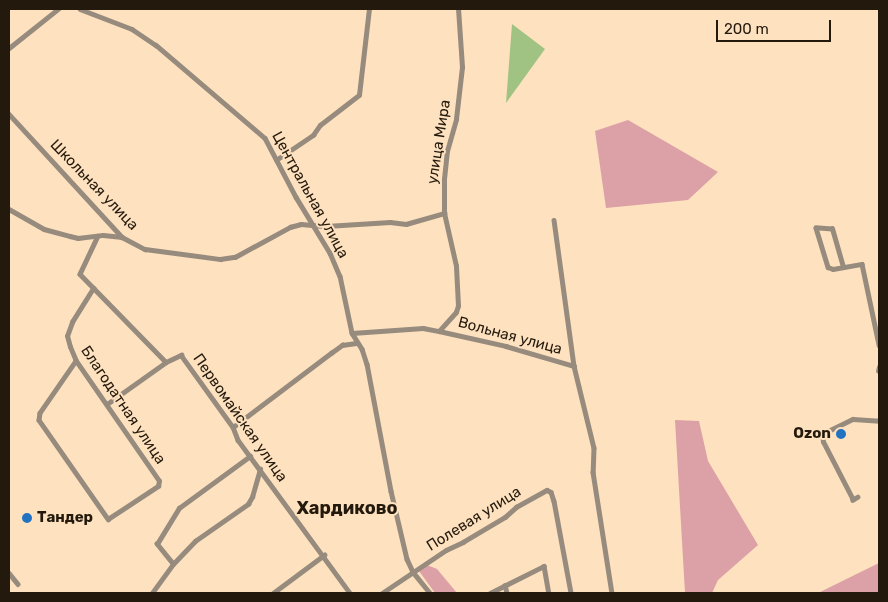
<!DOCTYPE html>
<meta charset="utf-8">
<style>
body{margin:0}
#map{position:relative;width:888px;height:602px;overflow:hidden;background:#fee1bf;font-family:Rubik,sans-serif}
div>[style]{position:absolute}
.green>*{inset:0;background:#dca0a7}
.water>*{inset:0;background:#a0c383}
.street>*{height:4.5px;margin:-2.25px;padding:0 2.25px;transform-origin:2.25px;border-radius:2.25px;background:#978b7e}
.dots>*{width:14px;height:14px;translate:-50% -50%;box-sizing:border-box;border:2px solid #fee1bf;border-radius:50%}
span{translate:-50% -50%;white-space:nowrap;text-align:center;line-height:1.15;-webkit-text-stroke:4px #fee1bf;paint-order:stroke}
.street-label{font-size:15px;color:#23190c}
.poi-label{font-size:15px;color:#23190c;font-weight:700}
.right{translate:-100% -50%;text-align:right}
.left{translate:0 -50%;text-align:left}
.quarter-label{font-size:18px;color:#23190c;font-weight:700}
.frame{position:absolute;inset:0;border:10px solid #23190c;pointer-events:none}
.scale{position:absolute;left:716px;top:20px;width:115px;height:22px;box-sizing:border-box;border:2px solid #23190c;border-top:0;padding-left:6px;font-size:15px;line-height:18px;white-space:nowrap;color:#23190c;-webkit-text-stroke:4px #fee1bf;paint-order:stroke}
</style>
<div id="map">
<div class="green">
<i style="clip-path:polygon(628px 120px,718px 172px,688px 200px,606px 208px,595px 131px)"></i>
<i style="clip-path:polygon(675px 420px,699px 421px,708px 461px,758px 545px,718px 580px,712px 593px,685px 593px)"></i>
<i style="clip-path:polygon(879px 563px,879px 593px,818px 593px)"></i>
<i style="clip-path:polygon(427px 565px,437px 569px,457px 593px,435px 593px,419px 571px)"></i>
</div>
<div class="water">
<i style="clip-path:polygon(512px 24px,545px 49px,506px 103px)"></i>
</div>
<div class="street">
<i style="left:80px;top:9px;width:56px;rotate:21deg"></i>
<i style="left:132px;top:29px;width:29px;rotate:34deg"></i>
<i style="left:156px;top:45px;width:143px;rotate:40.5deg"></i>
<i style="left:265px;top:138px;width:67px;rotate:62.3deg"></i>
<i style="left:296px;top:197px;width:66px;rotate:58.7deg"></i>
<i style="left:330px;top:253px;width:25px;rotate:67deg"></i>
<i style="left:340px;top:276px;width:58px;rotate:78.1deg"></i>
<i style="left:352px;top:333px;width:19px;rotate:58deg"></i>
<i style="left:362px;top:349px;width:16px;rotate:72deg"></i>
<i style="left:367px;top:364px;width:129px;rotate:79.3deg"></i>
<i style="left:391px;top:491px;width:70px;rotate:76.8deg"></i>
<i style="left:407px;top:559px;width:14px;rotate:65deg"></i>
<i style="left:413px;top:572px;width:27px;rotate:51deg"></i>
<i style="left:9px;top:48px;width:63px;rotate:-38.5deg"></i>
<i style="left:9px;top:114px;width:167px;rotate:47.4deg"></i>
<i style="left:122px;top:237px;width:26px;rotate:28deg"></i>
<i style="left:145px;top:249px;width:76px;rotate:7.6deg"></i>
<i style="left:220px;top:259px;width:15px;rotate:-8deg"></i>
<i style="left:235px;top:257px;width:63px;rotate:-28.6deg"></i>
<i style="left:290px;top:227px;width:11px;rotate:-15deg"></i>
<i style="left:301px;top:224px;width:25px;rotate:5deg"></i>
<i style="left:326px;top:226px;width:64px;rotate:-3.6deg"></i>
<i style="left:390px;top:222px;width:16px;rotate:7deg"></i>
<i style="left:406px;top:224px;width:40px;rotate:-16deg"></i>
<i style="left:276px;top:160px;width:45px;rotate:-34deg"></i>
<i style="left:313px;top:135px;width:12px;rotate:-55deg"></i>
<i style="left:320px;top:125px;width:49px;rotate:-37.6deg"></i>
<i style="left:359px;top:95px;width:87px;rotate:-83.4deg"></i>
<i style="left:9px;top:209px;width:40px;rotate:29.7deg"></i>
<i style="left:44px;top:229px;width:27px;rotate:15deg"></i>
<i style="left:70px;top:236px;width:8px;rotate:14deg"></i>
<i style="left:78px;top:238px;width:25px;rotate:-7deg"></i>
<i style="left:103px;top:235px;width:19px;rotate:6deg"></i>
<i style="left:554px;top:220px;width:147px;rotate:82.2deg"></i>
<i style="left:574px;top:366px;width:84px;rotate:76.3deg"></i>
<i style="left:594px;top:448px;width:24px;rotate:92deg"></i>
<i style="left:593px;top:472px;width:122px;rotate:81.1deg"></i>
<i style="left:98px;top:236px;width:42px;rotate:115.3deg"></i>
<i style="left:80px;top:274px;width:123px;rotate:45.7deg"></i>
<i style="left:843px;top:267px;width:40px;rotate:-106deg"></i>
<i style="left:832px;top:229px;width:16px;rotate:-176deg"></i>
<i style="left:816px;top:228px;width:41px;rotate:72.9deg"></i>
<i style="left:828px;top:267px;width:5px;rotate:22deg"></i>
<i style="left:833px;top:269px;width:29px;rotate:-10deg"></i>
<i style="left:862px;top:264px;width:83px;rotate:78.1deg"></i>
<i style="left:439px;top:331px;width:25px;rotate:-48deg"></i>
<i style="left:456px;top:312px;width:6px;rotate:-72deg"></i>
<i style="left:458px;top:306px;width:40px;rotate:-92.9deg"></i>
<i style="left:456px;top:266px;width:54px;rotate:-102.8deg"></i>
<i style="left:444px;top:213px;width:34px;rotate:-90deg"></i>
<i style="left:444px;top:179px;width:28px;rotate:-84deg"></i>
<i style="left:447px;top:151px;width:33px;rotate:-74deg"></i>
<i style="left:456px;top:119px;width:52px;rotate:-83.4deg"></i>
<i style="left:462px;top:67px;width:58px;rotate:-93.9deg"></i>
<i style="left:352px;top:333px;width:71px;rotate:-4deg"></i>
<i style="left:423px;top:328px;width:16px;rotate:11deg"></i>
<i style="left:439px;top:331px;width:69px;rotate:12.6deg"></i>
<i style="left:506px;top:346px;width:71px;rotate:16.4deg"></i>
<i style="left:76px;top:361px;width:63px;rotate:124.7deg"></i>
<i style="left:40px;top:413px;width:7px;rotate:98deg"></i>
<i style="left:39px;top:420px;width:121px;rotate:55.1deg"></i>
<i style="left:108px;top:519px;width:60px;rotate:-33.4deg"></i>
<i style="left:158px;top:486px;width:5px;rotate:-79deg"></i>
<i style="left:159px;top:481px;width:146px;rotate:-124.7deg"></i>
<i style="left:76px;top:361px;width:15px;rotate:-113deg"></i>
<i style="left:70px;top:347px;width:11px;rotate:-105deg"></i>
<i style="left:67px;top:336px;width:15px;rotate:-70deg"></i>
<i style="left:72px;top:322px;width:40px;rotate:-58deg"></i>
<i style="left:878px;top:371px;width:4px;rotate:-76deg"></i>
<i style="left:107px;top:404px;width:72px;rotate:-35.4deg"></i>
<i style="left:166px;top:362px;width:17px;rotate:-25deg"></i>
<i style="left:181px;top:355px;width:89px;rotate:54.2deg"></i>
<i style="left:233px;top:427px;width:14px;rotate:69deg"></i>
<i style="left:238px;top:440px;width:190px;rotate:53.8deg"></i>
<i style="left:233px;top:427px;width:123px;rotate:-37.1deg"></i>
<i style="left:331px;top:353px;width:14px;rotate:-36deg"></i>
<i style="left:342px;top:345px;width:14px;rotate:-8deg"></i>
<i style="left:858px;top:497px;width:6px;rotate:149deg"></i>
<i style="left:853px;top:500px;width:65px;rotate:-117.3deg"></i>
<i style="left:823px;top:442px;width:8px;rotate:-97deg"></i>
<i style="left:822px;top:434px;width:34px;rotate:-26deg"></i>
<i style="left:853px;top:419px;width:26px;rotate:4deg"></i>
<i style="left:173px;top:564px;width:26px;rotate:-129deg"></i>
<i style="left:157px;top:544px;width:42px;rotate:-58.6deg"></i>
<i style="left:179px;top:508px;width:88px;rotate:-36.2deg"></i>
<i style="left:9px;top:573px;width:14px;rotate:51deg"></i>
<i style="left:505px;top:585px;width:8px;rotate:76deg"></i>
<i style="left:152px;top:593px;width:36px;rotate:-54deg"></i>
<i style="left:173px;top:564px;width:32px;rotate:-46deg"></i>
<i style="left:195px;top:541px;width:65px;rotate:-34.9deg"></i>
<i style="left:248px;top:504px;width:8px;rotate:-60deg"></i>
<i style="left:252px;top:497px;width:29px;rotate:-74deg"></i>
<i style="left:273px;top:593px;width:64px;rotate:-36.7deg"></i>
<i style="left:382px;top:593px;width:77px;rotate:-33.9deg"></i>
<i style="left:446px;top:550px;width:19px;rotate:-25deg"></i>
<i style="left:463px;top:542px;width:49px;rotate:-30.8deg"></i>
<i style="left:505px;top:517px;width:15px;rotate:-42deg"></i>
<i style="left:516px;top:507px;width:35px;rotate:-29deg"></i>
<i style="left:547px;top:490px;width:4px;rotate:27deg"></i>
<i style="left:551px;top:492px;width:9px;rotate:72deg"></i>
<i style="left:554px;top:501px;width:94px;rotate:79.5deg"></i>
<i style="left:490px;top:593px;width:60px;rotate:-26.6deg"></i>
<i style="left:544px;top:566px;width:27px;rotate:80deg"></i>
</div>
<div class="dots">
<i style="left:841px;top:434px;background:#2173c2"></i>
<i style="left:27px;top:518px;background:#2173c2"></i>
</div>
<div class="street-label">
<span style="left:439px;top:142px;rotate:-81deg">улица Мира</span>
<span style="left:94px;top:185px;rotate:46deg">Школьная улица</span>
<span style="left:310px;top:195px;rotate:61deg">Центральная улица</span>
<span style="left:510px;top:336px;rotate:15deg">Вольная улица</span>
<span style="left:123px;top:405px;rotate:56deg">Благодатная улица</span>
<span style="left:240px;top:418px;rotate:55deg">Первомайская улица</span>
<span style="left:474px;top:519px;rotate:-32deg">Полевая улица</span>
</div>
<div class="poi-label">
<span class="right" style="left:831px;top:434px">Ozon</span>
<span class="left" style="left:37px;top:518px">Тандер</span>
</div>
<div class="quarter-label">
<span style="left:347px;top:508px">Хардиково</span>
</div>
<div class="frame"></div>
<div class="scale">200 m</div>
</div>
